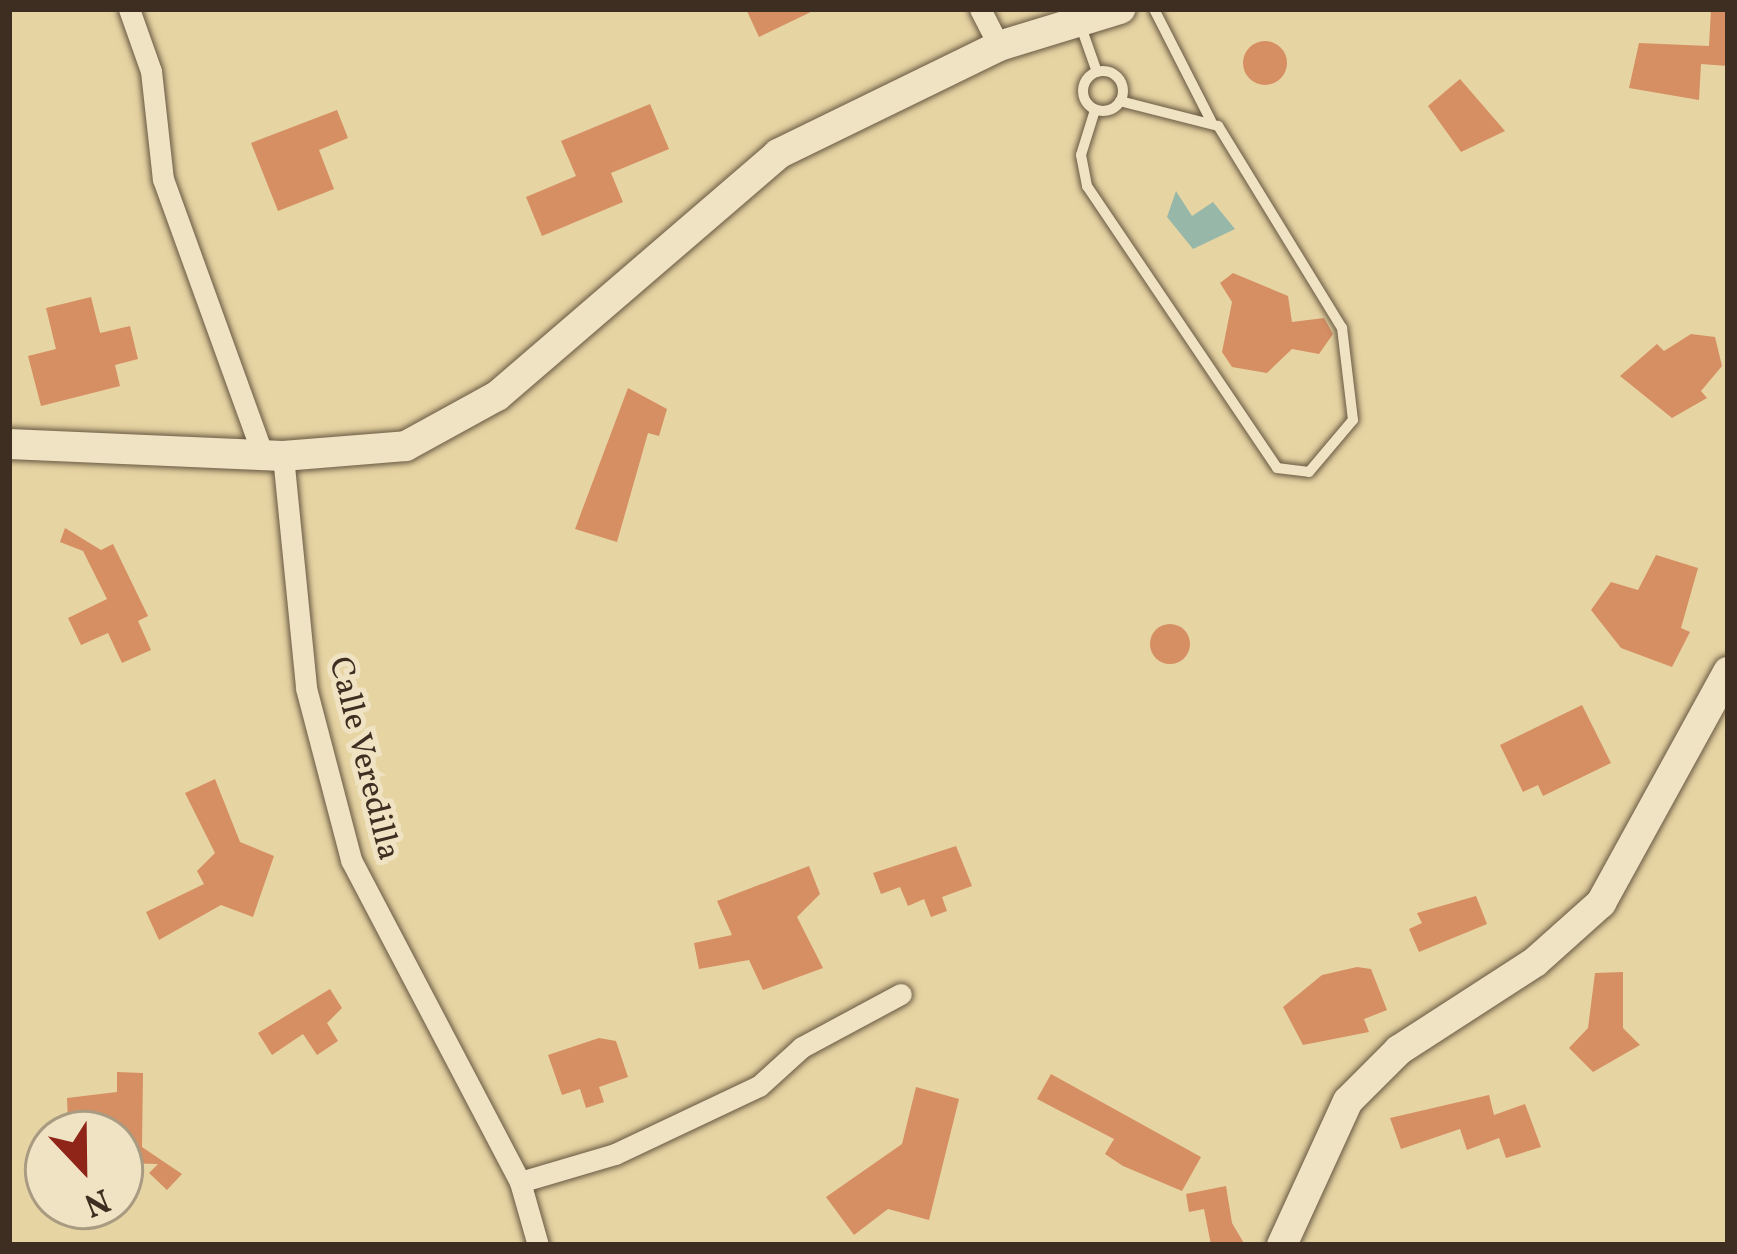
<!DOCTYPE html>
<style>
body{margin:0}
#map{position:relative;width:1737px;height:1254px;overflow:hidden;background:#e7d4a3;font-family:Vollkorn,serif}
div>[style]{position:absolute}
.water>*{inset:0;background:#97b8a9}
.building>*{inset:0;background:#d68e63}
.round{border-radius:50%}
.roads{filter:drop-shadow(0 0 3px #685842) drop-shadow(0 0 3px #685842)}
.lane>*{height:10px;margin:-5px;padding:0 5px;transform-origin:5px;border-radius:5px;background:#efe3c3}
.lane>.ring{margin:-5px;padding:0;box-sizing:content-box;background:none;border:10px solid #efe3c3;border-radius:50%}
.street>*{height:21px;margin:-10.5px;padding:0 10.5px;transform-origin:10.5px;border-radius:10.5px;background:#efe3c3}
.secondary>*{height:30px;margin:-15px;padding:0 15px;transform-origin:15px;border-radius:15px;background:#efe3c3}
span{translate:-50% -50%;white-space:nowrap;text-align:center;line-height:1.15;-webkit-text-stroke:10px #efe3c3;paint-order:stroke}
.street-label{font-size:33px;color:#3d2e21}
.frame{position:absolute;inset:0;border:12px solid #3d2e21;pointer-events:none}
.north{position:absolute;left:24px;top:1110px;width:120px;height:120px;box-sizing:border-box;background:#efe3c3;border:3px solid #a89b82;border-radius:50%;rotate:158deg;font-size:33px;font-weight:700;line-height:48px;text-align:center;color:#3d2e21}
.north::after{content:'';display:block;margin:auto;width:42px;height:54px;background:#8f2418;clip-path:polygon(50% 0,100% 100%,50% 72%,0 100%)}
</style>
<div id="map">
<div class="water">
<i style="clip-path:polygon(1176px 191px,1192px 216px,1213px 202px,1235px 229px,1193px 249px,1167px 217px)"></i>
</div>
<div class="building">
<i style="clip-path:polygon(746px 9px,817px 9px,759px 37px)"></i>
<i style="clip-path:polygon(1711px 9px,1728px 9px,1728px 66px,1701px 64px,1699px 100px,1629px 88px,1639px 43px,1709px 46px)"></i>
<i class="round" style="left:1243px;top:41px;width:44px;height:44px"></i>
<i style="clip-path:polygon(1460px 79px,1505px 131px,1461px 152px,1428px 106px)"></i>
<i style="clip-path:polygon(650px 104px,669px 149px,611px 173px,623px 202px,542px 236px,526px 197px,576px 176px,561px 141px)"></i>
<i style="clip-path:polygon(337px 110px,348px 138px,319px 150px,334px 189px,278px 211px,251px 143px)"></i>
<i style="clip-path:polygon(1233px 273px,1288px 296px,1292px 322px,1324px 318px,1333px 334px,1319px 354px,1292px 349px,1267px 373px,1232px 367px,1222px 352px,1232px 302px,1220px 283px)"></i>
<i style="clip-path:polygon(91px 297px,100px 333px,130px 326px,138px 359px,115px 365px,120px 386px,41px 406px,28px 356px,56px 349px,46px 308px)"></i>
<i style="clip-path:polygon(1691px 334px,1715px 337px,1722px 366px,1701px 391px,1707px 398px,1672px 418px,1620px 376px,1657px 344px,1664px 351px)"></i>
<i style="clip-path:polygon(628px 388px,667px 409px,659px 436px,648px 433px,617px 542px,575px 529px)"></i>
<i style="clip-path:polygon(65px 528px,101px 550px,113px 544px,148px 616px,138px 621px,151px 650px,122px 663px,108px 633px,81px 645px,68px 618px,107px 599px,83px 551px,60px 542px)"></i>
<i style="clip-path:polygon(1656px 555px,1698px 568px,1681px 628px,1690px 632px,1672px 667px,1621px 648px,1591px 610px,1611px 582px,1638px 590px)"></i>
<i class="round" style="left:1150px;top:624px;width:40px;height:40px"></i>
<i style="clip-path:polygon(1582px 705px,1611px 763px,1543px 796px,1538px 785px,1523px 792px,1500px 745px)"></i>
<i style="clip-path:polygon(215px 779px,240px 842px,274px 856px,253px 917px,221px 905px,159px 940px,146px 912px,204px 884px,197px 871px,215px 853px,185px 793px)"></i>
<i style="clip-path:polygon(956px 846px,972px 886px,942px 897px,947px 911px,931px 917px,924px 899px,908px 906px,900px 887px,881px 894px,873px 873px)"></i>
<i style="clip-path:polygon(809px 866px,820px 894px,797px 917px,823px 968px,763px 990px,749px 960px,699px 969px,694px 943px,732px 935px,717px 901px)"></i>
<i style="clip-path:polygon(1476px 896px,1487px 924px,1419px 952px,1409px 929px,1422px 923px,1417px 913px)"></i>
<i style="clip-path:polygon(1357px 967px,1371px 969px,1387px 1010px,1364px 1019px,1369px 1032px,1303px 1045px,1283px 1007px,1322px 975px)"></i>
<i style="clip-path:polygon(1623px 972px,1623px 1028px,1640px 1045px,1593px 1072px,1569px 1048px,1588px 1028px,1595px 973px)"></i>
<i style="clip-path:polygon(330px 989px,342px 1008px,327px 1023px,338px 1041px,317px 1055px,303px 1034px,272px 1055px,258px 1033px)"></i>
<i style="clip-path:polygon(599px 1038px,616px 1041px,628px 1077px,599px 1087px,604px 1102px,586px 1108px,580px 1089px,562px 1095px,548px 1055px)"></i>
<i style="clip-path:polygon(117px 1072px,143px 1073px,142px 1147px,182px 1174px,167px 1190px,149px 1173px,158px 1164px,120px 1163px,120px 1134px,68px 1123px,67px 1098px,117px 1092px)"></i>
<i style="clip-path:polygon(1051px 1074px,1201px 1157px,1182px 1191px,1123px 1166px,1105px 1154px,1114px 1139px,1037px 1099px)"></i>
<i style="clip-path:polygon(916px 1087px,959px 1099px,929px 1220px,888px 1209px,854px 1235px,826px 1197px,902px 1144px)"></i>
<i style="clip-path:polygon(1489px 1095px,1494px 1115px,1525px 1104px,1541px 1147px,1506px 1158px,1499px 1138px,1467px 1150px,1460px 1129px,1401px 1149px,1390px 1118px)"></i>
<i style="clip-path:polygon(1226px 1186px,1232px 1223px,1245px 1245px,1211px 1245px,1204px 1209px,1189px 1212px,1186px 1194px)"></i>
</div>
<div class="roads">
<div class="lane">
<i style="left:1154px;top:9px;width:126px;rotate:63deg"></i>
<i style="left:1080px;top:24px;width:51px;rotate:70.5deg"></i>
<i class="ring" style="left:1083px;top:71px;width:30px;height:30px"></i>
<i style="left:1095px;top:110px;width:47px;rotate:107.3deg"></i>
<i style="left:1081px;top:155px;width:32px;rotate:79deg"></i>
<i style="left:1087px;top:186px;width:340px;rotate:56deg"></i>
<i style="left:1277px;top:468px;width:32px;rotate:7deg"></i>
<i style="left:1309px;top:472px;width:68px;rotate:-49.8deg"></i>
<i style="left:1353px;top:420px;width:93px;rotate:-96.8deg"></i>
<i style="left:1342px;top:328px;width:237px;rotate:-121.5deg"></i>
<i style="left:1218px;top:126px;width:101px;rotate:-165.7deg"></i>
</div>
<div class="street">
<i style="left:129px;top:9px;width:66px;rotate:70.5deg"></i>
<i style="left:151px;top:71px;width:109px;rotate:83.7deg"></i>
<i style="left:163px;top:179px;width:294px;rotate:70.1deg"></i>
<i style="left:980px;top:9px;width:42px;rotate:62.8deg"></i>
<i style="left:283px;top:456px;width:233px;rotate:84.3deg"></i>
<i style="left:306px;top:688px;width:178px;rotate:75.3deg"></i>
<i style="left:351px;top:860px;width:364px;rotate:62.3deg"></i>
<i style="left:520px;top:1182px;width:66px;rotate:74.1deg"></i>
<i style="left:520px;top:1182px;width:99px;rotate:-16.4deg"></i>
<i style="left:615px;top:1154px;width:159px;rotate:-25.3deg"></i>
<i style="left:759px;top:1086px;width:58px;rotate:-42.2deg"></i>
<i style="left:802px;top:1047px;width:112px;rotate:-28.2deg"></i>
</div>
<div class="secondary">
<i style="left:9px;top:444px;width:274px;rotate:2.5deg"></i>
<i style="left:283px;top:456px;width:123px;rotate:-4.6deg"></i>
<i style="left:406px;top:446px;width:104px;rotate:-28.8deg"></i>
<i style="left:497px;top:396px;width:371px;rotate:-40.7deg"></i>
<i style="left:778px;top:154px;width:246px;rotate:-26deg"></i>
<i style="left:999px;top:46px;width:127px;rotate:-17deg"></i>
<i style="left:1282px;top:1245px;width:158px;rotate:-65.4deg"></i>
<i style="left:1348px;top:1101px;width:72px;rotate:-45deg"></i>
<i style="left:1399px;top:1050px;width:162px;rotate:-32.9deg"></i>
<i style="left:1535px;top:962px;width:89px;rotate:-41.8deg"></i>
<i style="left:1601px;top:903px;width:264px;rotate:-61.2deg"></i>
</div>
</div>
<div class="street-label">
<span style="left:362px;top:759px;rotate:76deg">Calle Veredilla</span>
</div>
<div class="frame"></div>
<div class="north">N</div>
</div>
